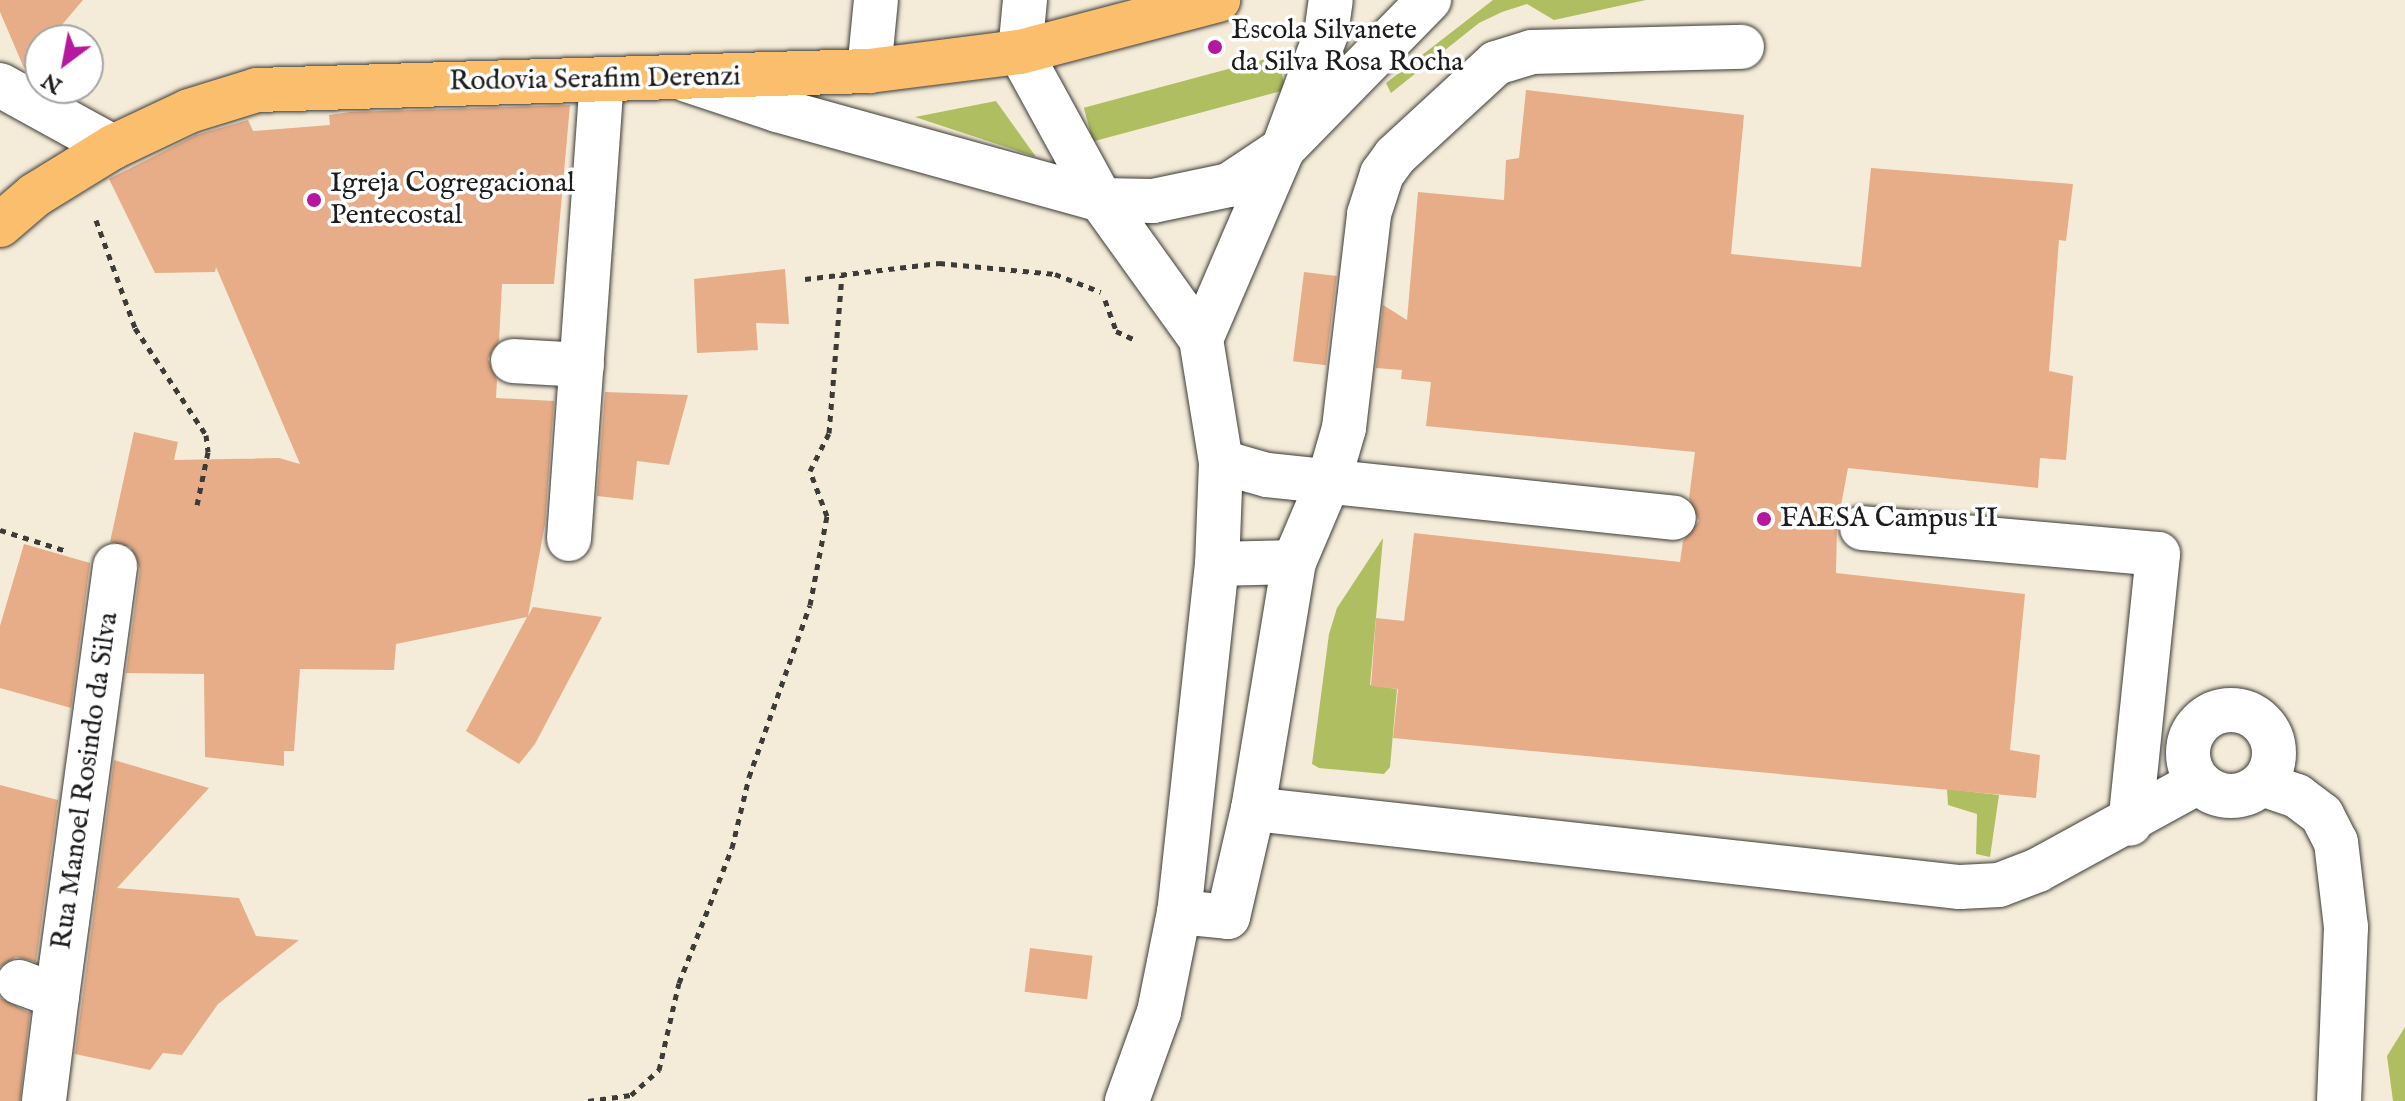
<!DOCTYPE html>
<style>
body{margin:0}
#map{position:relative;width:2405px;height:1101px;overflow:hidden;background:#f4ecd8;font-family:"IM FELL English",serif}
div>[style]{position:absolute}
.green>*{inset:0;background:#afbe61;transform-origin:0 0}
.building>*{inset:0;background:#e6ad88;transform-origin:0 0}
.path>*{height:5px;margin-top:-2.5px;transform-origin:0;background:repeating-linear-gradient(90deg,#3c3b38 0 6px,transparent 0 12px)}
.roads{filter:drop-shadow(0 0 2px #3c3b38) drop-shadow(0 0 2px #3c3b38)}
.minor>*{height:44px;margin:-22px;padding:0 22px;transform-origin:22px;border-radius:22px;background:#fff}
.minor>.ring{margin:-22px;padding:0;box-sizing:content-box;background:none;border:44px solid #fff;border-radius:50%}
.major>*{height:44px;margin:-22px;padding:0 22px;transform-origin:22px;border-radius:22px;background:#fabe6d}
.dots>*{width:22px;height:22px;translate:-50% -50%;box-sizing:border-box;border:4px solid #fff;border-radius:50%}
span{translate:-50% -50%;white-space:nowrap;text-align:center;line-height:1.15;-webkit-text-stroke:7px #fff;paint-order:stroke}
.poi-label{font-size:28px;color:#1c1c1c}
.left{translate:0 -50%;text-align:left}
.street-label{font-size:28px;color:#1c1c1c}
.north{position:absolute;left:24px;top:24px;width:80px;height:80px;box-sizing:border-box;background:#fff;border:2px solid #a4a4a4;border-radius:50%;rotate:212deg;font-size:22px;font-weight:700;line-height:32px;text-align:center;color:#1c1c1c}
.north::after{content:'';display:block;margin:auto;width:28px;height:36px;background:#b5179e;clip-path:polygon(50% 0,100% 100%,50% 72%,0 100%)}
</style>
<div id="map">
<div class="green">
<i style="clip-path:polygon(1493px 0,1646px 0,1554px 20px,1527px 4px,1502px 12px,1479px 23px,1391px 93px,1386px 83px)"></i>
<i style="left:1277px;top:56px;width:35px;height:200px;rotate:75deg"></i>
<i style="clip-path:polygon(996px 101px,1036px 157px,915px 117px)"></i>
<i style="clip-path:polygon(1383px 538px,1370px 685px,1397px 689px,1390px 767px,1384px 774px,1319px 768px,1312px 764px,1329px 634px,1337px 608px)"></i>
<i style="clip-path:polygon(1947px 789px,1999px 795px,1990px 857px,1976px 854px,1977px 814px,1948px 805px)"></i>
<i style="clip-path:polygon(2405px 1027px,2405px 1101px,2393px 1101px,2387px 1056px)"></i>
</div>
<div class="building">
<i style="clip-path:polygon(0 0,83px 0,49px 40px,40px 40px,40px 50px,24px 68px,0 12px)"></i>
<i style="clip-path:polygon(1526px 90px,1744px 115px,1731px 254px,1861px 267px,1871px 168px,2073px 184px,2066px 241px,2059px 240px,2049px 371px,2073px 376px,2066px 460px,2040px 458px,2038px 488px,1848px 468px,1837px 527px,1836px 573px,2025px 594px,2010px 750px,2040px 755px,2036px 798px,1393px 738px,1398px 689px,1371px 686px,1376px 618px,1404px 621px,1414px 533px,1680px 562px,1683px 541px,1699px 521px,1689px 498px,1695px 452px,1426px 426px,1431px 382px,1401px 379px,1402px 370px,1376px 368px,1383px 305px,1407px 320px,1418px 192px,1504px 200px,1506px 160px,1519px 158px)"></i>
<i style="clip-path:polygon(570px 105px,554px 284px,502px 284px,499px 341px,488px 359px,497px 380px,496px 398px,554px 401px,545px 524px,528px 616px,533px 607px,602px 617px,535px 744px,519px 764px,466px 731px,527px 617px,396px 644px,394px 670px,300px 669px,294px 751px,284px 751px,284px 766px,205px 757px,204px 674px,126px 673px,140px 569px,131px 547px,110px 542px,134px 432px,178px 442px,174px 460px,279px 458px,300px 464px,216px 267px,215px 272px,155px 273px,109px 179px,196px 135px,248px 120px,253px 131px,330px 125px,329px 115px,350px 112px)"></i>
<i style="clip-path:polygon(785px 269px,789px 324px,756px 323px,758px 350px,697px 353px,694px 279px)"></i>
<i style="left:1304px;top:272px;width:33px;height:90px;rotate:7deg"></i>
<i style="clip-path:polygon(605px 392px,688px 395px,669px 465px,637px 461px,633px 500px,597px 496px)"></i>
<i style="clip-path:polygon(24px 544px,90px 563px,71px 708px,0 688px,0 626px)"></i>
<i style="clip-path:polygon(114px 760px,209px 788px,117px 888px,239px 898px,256px 936px,299px 940px,218px 1004px,182px 1055px,163px 1053px,150px 1070px,75px 1054px)"></i>
<i style="clip-path:polygon(0 785px,58px 800px,36px 962px,16px 957px,0 967px)"></i>
<i style="left:1030px;top:948px;width:63px;height:44px;rotate:7deg"></i>
<i style="clip-path:polygon(0 998px,30px 1013px,20px 1101px,0 1101px)"></i>
</div>
<div class="path">
<i style="left:96px;top:220px;width:115px;rotate:70.1deg"></i>
<i style="left:135px;top:328px;width:128px;rotate:56.4deg"></i>
<i style="left:206px;top:435px;width:17px;rotate:83deg"></i>
<i style="left:208px;top:452px;width:54px;rotate:101.7deg"></i>
<i style="left:805px;top:279px;width:135px;rotate:-6.8deg"></i>
<i style="left:939px;top:263px;width:117px;rotate:5.4deg"></i>
<i style="left:1055px;top:274px;width:49px;rotate:21.4deg"></i>
<i style="left:1105px;top:300px;width:33px;rotate:70deg"></i>
<i style="left:1116px;top:331px;width:21px;rotate:25deg"></i>
<i style="left:0;top:530px;width:67px;rotate:17.4deg"></i>
<i style="left:588px;top:1101px;width:43px;rotate:-7.9deg"></i>
<i style="left:631px;top:1095px;width:38px;rotate:-42deg"></i>
<i style="left:659px;top:1070px;width:89px;rotate:-77.1deg"></i>
<i style="left:679px;top:983px;width:145px;rotate:-68.6deg"></i>
<i style="left:732px;top:848px;width:73px;rotate:-76.5deg"></i>
<i style="left:749px;top:777px;width:182px;rotate:-70.5deg"></i>
<i style="left:810px;top:605px;width:91px;rotate:-79.2deg"></i>
<i style="left:827px;top:516px;width:48px;rotate:-110.7deg"></i>
<i style="left:810px;top:471px;width:42px;rotate:-63.4deg"></i>
<i style="left:829px;top:433px;width:158px;rotate:-85.3deg"></i>
</div>
<div class="roads">
<div class="minor">
<i style="left:1025px;top:0;width:52px;rotate:95.5deg"></i>
<i style="left:1020px;top:52px;width:169px;rotate:61.3deg"></i>
<i style="left:1101px;top:200px;width:171px;rotate:54.3deg"></i>
<i style="left:1201px;top:339px;width:125px;rotate:80.8deg"></i>
<i style="left:1221px;top:462px;width:102px;rotate:92.2deg"></i>
<i style="left:1217px;top:564px;width:350px;rotate:96.2deg"></i>
<i style="left:1179px;top:912px;width:102px;rotate:101.3deg"></i>
<i style="left:1159px;top:1012px;width:95px;rotate:109.8deg"></i>
<i style="left:869px;top:71px;width:71px;rotate:-84.4deg"></i>
<i style="left:687px;top:80px;width:95px;rotate:18.4deg"></i>
<i style="left:777px;top:110px;width:336px;rotate:15.5deg"></i>
<i style="left:1101px;top:200px;width:52px;rotate:1.1deg"></i>
<i style="left:1153px;top:201px;width:78px;rotate:-11.9deg"></i>
<i style="left:1229px;top:185px;width:65px;rotate:-33.7deg"></i>
<i style="left:1283px;top:149px;width:209px;rotate:-45.6deg"></i>
<i style="left:0;top:85px;width:129px;rotate:28.8deg"></i>
<i style="left:1201px;top:339px;width:207px;rotate:-66.7deg"></i>
<i style="left:1283px;top:149px;width:123px;rotate:-69.5deg"></i>
<i style="left:1326px;top:34px;width:34px;rotate:-82deg"></i>
<i style="left:513px;top:361px;width:69px;rotate:3.3deg"></i>
<i style="left:1221px;top:462px;width:48px;rotate:15.8deg"></i>
<i style="left:1267px;top:475px;width:409px;rotate:6deg"></i>
<i style="left:1862px;top:528px;width:297px;rotate:5deg"></i>
<i style="left:2158px;top:554px;width:271px;rotate:95.9deg"></i>
<i style="left:569px;top:539px;width:460px;rotate:-85.9deg"></i>
<i style="left:1217px;top:564px;width:77px;rotate:-1.5deg"></i>
<i class="ring" style="left:2188px;top:710px;width:42px;height:42px"></i>
<i style="left:2262px;top:784px;width:37px;rotate:19deg"></i>
<i style="left:2297px;top:796px;width:31px;rotate:37deg"></i>
<i style="left:2322px;top:815px;width:30px;rotate:63deg"></i>
<i style="left:2336px;top:842px;width:86px;rotate:83.3deg"></i>
<i style="left:2346px;top:927px;width:174px;rotate:92.3deg"></i>
<i style="left:1253px;top:809px;width:711px;rotate:6.3deg"></i>
<i style="left:1960px;top:887px;width:39px;rotate:-3deg"></i>
<i style="left:1999px;top:885px;width:42px;rotate:-21deg"></i>
<i style="left:2038px;top:870px;width:183px;rotate:-28.7deg"></i>
<i style="left:1179px;top:912px;width:49px;rotate:5.8deg"></i>
<i style="left:1228px;top:917px;width:111px;rotate:-77deg"></i>
<i style="left:1253px;top:809px;width:250px;rotate:-80.6deg"></i>
<i style="left:1294px;top:562px;width:89px;rotate:-66.9deg"></i>
<i style="left:1329px;top:480px;width:54px;rotate:-73.9deg"></i>
<i style="left:1344px;top:428px;width:215px;rotate:-83.3deg"></i>
<i style="left:1369px;top:214px;width:42px;rotate:-72deg"></i>
<i style="left:1382px;top:174px;width:22px;rotate:-54deg"></i>
<i style="left:1395px;top:156px;width:137px;rotate:-42.6deg"></i>
<i style="left:1496px;top:63px;width:38px;rotate:-17deg"></i>
<i style="left:1532px;top:52px;width:210px;rotate:-1.4deg"></i>
<i style="left:19px;top:982px;width:40px;rotate:20.2deg"></i>
<i style="left:57px;top:996px;width:106px;rotate:97.1deg"></i>
<i style="left:57px;top:996px;width:434px;rotate:-82.3deg"></i>
</div>
<div class="major">
<i style="left:0;top:225px;width:46px;rotate:-40.6deg"></i>
<i style="left:35px;top:195px;width:92px;rotate:-31.6deg"></i>
<i style="left:113px;top:147px;width:84px;rotate:-25.3deg"></i>
<i style="left:189px;top:111px;width:71px;rotate:-17.2deg"></i>
<i style="left:257px;top:90px;width:612px;rotate:-1.78deg"></i>
<i style="left:869px;top:71px;width:152px;rotate:-7.2deg"></i>
<i style="left:1020px;top:52px;width:205px;rotate:-14.7deg"></i>
</div>
</div>
<div class="dots">
<i style="left:1215px;top:47px;background:#b5179e"></i>
<i style="left:314px;top:200px;background:#b5179e"></i>
<i style="left:1764px;top:519px;background:#b5179e"></i>
</div>
<div class="poi-label">
<span class="left" style="left:1231px;top:47px">Escola Silvanete<br>da Silva Rosa Rocha</span>
<span class="left" style="left:330px;top:200px">Igreja Cogregacional<br>Pentecostal</span>
<span class="left" style="left:1780px;top:519px">FAESA Campus II</span>
</div>
<div class="street-label">
<span style="left:595px;top:80px;rotate:-1deg">Rodovia Serafim Derenzi</span>
<span style="left:86px;top:781px;rotate:-82deg">Rua Manoel Rosindo da Silva</span>
</div>
<div class="north">N</div>
</div>
